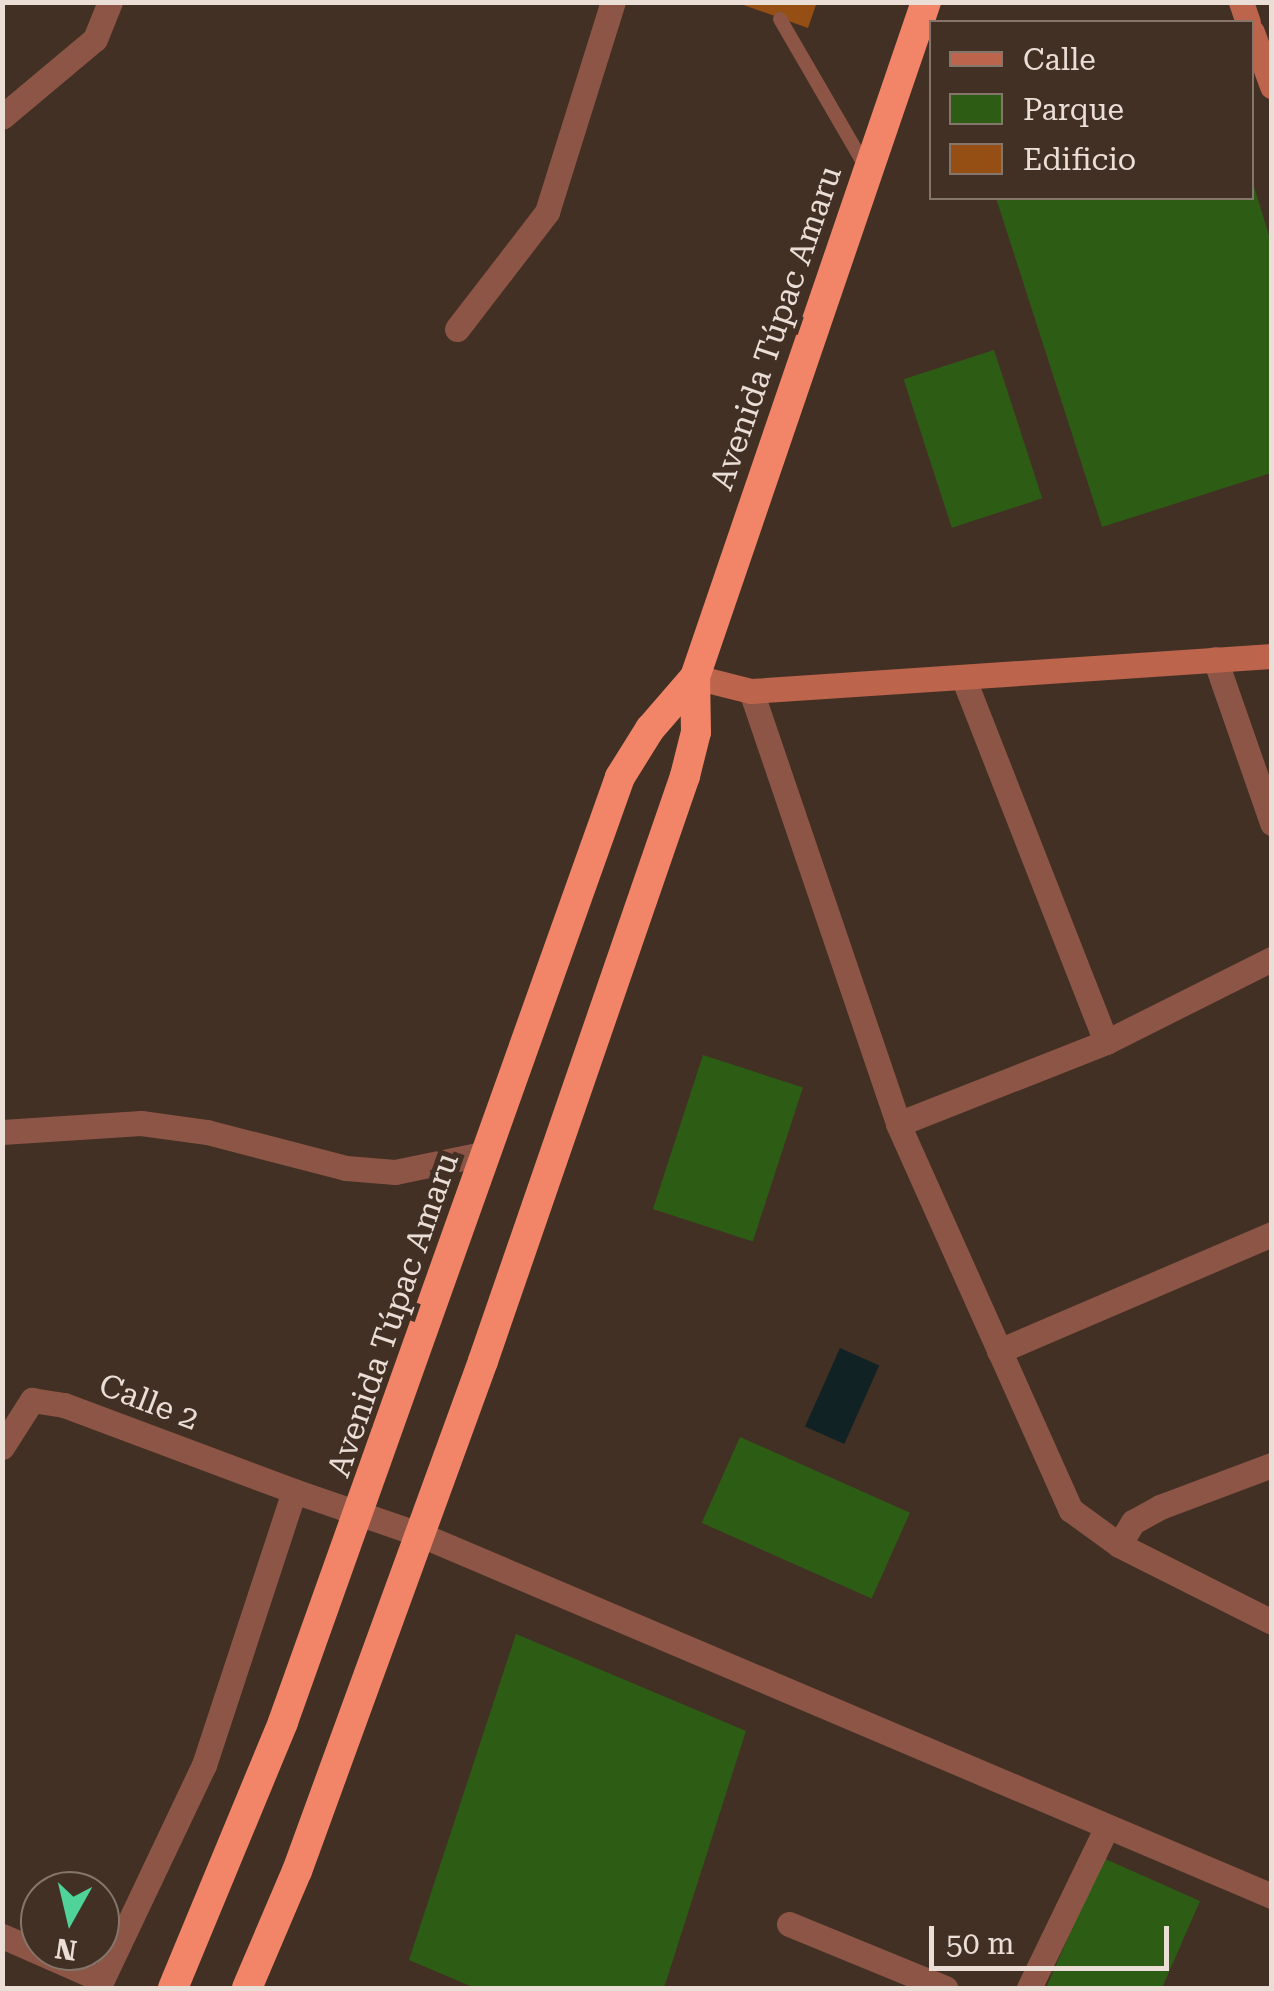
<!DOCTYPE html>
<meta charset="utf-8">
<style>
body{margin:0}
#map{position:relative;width:1274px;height:1991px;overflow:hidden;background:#423025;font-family:"Roboto Serif",serif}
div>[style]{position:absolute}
.green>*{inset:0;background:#2d5d15;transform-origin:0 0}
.water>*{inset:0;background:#112225;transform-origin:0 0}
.building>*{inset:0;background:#954e14}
.lane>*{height:14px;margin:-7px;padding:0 7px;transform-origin:7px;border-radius:7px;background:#8d5545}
.street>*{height:25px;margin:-12.5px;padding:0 12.5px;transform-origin:12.5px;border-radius:12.5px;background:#8d5545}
.secondary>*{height:25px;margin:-12.5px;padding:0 12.5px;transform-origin:12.5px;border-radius:12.5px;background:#bd644c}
.highway>*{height:30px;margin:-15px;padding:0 15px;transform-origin:15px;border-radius:15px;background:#f28567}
span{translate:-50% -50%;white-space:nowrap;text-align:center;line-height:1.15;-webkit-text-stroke:10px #423025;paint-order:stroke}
.street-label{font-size:32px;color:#eaded7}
.frame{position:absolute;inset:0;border:5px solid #eaded7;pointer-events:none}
.legend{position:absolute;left:929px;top:20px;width:325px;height:180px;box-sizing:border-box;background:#423025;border:2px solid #85766c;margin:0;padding:12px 18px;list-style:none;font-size:30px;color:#eaded7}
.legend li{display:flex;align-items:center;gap:20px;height:50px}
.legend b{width:50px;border:2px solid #85766c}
.north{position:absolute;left:20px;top:1871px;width:100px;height:100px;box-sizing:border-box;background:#423025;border:2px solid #85766c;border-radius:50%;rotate:188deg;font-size:28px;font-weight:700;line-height:40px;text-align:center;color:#eaded7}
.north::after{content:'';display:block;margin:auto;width:35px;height:45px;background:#4fd399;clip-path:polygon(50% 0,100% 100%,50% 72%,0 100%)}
.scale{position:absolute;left:929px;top:1926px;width:240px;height:45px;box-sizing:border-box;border:5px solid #eaded7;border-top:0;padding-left:12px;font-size:30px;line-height:35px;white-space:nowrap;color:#eaded7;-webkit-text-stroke:8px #423025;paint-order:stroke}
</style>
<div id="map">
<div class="green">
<i style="clip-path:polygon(1252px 180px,1271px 242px,1271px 473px,1102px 527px,996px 198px,1252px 198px)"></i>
<i style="left:994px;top:350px;width:156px;height:95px;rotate:72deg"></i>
<i style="left:703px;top:1055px;width:105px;height:162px;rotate:18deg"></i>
<i style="left:740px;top:1437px;width:186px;height:94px;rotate:24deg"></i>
<i style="clip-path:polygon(516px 1634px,746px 1731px,664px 1988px,475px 1988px,409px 1960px)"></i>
<i style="clip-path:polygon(1103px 1858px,1200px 1901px,1162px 1988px,1046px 1988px)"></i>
</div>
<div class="water">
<i style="left:840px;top:1348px;width:43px;height:86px;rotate:24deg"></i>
</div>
<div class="building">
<i style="clip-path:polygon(735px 2px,817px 2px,808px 28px)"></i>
</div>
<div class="lane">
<i style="left:780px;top:19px;width:173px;rotate:59.9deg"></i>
</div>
<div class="street">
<i style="left:2px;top:117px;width:121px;rotate:-40deg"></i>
<i style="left:95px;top:39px;width:40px;rotate:-68deg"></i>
<i style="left:457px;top:329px;width:148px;rotate:-52.4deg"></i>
<i style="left:547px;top:212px;width:220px;rotate:-72.6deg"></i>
<i style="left:1215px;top:659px;width:174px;rotate:70.8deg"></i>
<i style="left:963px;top:677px;width:392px;rotate:68.6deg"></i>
<i style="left:751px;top:691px;width:457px;rotate:71.2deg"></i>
<i style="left:898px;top:1124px;width:423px;rotate:65.9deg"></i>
<i style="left:1071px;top:1510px;width:59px;rotate:36.1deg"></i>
<i style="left:1119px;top:1545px;width:171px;rotate:26.7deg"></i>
<i style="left:898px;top:1124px;width:224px;rotate:-21.5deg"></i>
<i style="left:1106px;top:1042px;width:186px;rotate:-26.6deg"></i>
<i style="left:2px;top:1132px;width:139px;rotate:-3.7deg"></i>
<i style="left:141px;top:1123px;width:67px;rotate:7.8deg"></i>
<i style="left:207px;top:1132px;width:144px;rotate:14.5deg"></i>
<i style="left:346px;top:1168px;width:49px;rotate:4.7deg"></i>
<i style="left:395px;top:1172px;width:94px;rotate:-11.7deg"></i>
<i style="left:999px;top:1351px;width:297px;rotate:-23.2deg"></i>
<i style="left:2px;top:1447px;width:56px;rotate:-57.4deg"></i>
<i style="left:32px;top:1400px;width:32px;rotate:9deg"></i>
<i style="left:64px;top:1405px;width:246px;rotate:20.5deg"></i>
<i style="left:1119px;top:1545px;width:27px;rotate:-59deg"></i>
<i style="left:1133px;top:1522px;width:31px;rotate:-29deg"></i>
<i style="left:1160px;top:1507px;width:120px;rotate:-20.6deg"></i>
<i style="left:789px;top:1924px;width:169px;rotate:22.3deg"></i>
<i style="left:2px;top:1936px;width:109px;rotate:23.7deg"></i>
<i style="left:98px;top:1988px;width:247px;rotate:-64.6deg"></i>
<i style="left:204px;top:1765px;width:288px;rotate:-71.8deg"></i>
<i style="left:294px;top:1491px;width:132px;rotate:19deg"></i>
<i style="left:419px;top:1534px;width:927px;rotate:23deg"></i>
<i style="left:1029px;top:1988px;width:179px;rotate:-64.2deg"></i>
</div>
<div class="secondary">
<i style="left:1241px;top:2px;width:21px;rotate:71deg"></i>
<i style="left:1252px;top:32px;width:58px;rotate:69.7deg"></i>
<i style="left:695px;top:677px;width:58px;rotate:14deg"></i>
<i style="left:751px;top:691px;width:522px;rotate:-3.84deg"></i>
</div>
<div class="highway">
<i style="left:173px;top:1988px;width:288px;rotate:-67.5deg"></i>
<i style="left:283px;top:1722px;width:1003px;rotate:-70.37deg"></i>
<i style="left:620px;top:777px;width:57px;rotate:-58deg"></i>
<i style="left:650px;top:729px;width:69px;rotate:-49.1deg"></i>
<i style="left:247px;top:1988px;width:127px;rotate:-66.9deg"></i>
<i style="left:297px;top:1871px;width:543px;rotate:-69.96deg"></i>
<i style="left:483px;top:1361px;width:619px;rotate:-70.95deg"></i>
<i style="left:685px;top:776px;width:45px;rotate:-76deg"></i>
<i style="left:696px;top:732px;width:55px;rotate:-91deg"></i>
<i style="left:695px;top:677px;width:713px;rotate:-71.11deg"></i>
</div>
<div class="street-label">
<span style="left:776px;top:328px;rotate:-71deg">Avenida Túpac Amaru</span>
<span style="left:393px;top:1315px;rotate:-71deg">Avenida Túpac Amaru</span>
<span style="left:149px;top:1402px;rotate:21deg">Calle 2</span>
</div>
<div class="frame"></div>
<ul class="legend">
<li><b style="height:12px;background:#bd644c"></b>Calle</li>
<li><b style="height:28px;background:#2d5d15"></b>Parque</li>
<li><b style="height:28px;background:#954e14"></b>Edificio</li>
</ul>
<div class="north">N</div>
<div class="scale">50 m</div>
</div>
